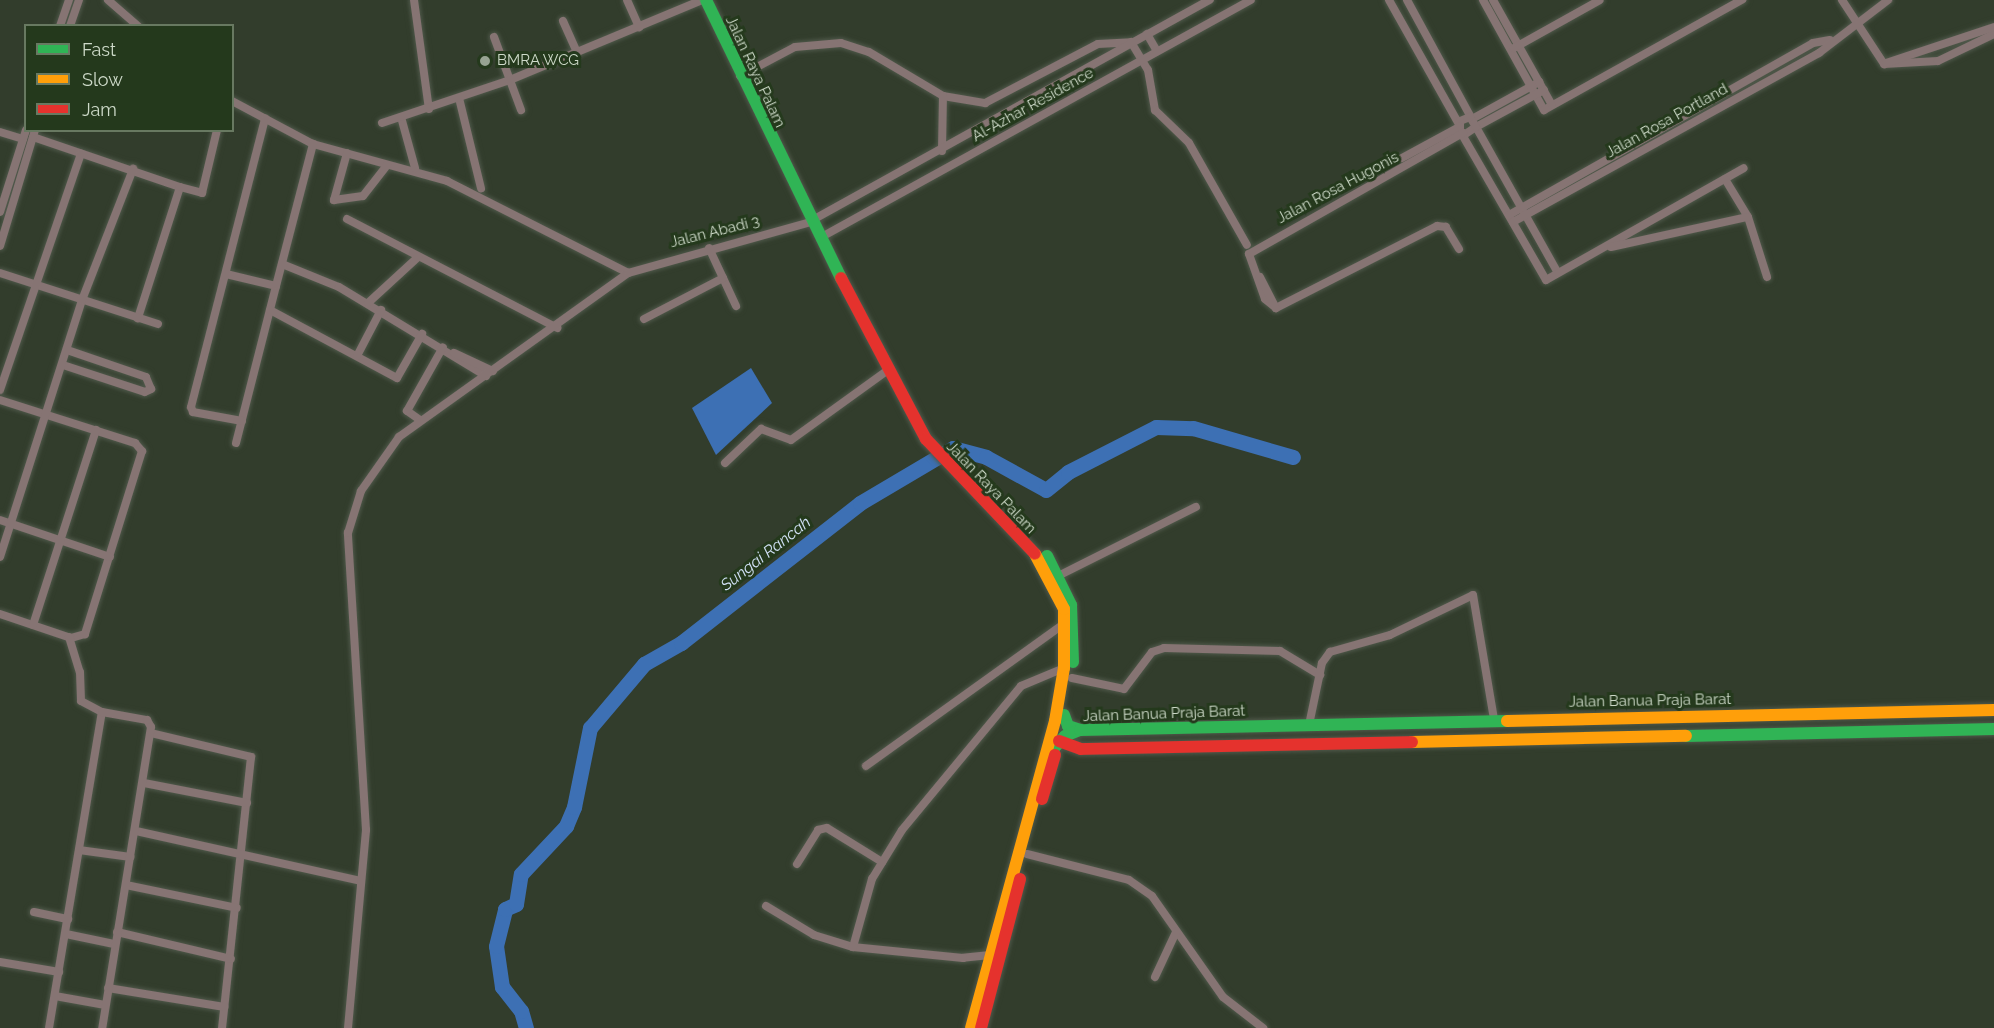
<!DOCTYPE html>
<style>
body{margin:0}
#map{position:relative;width:1994px;height:1028px;overflow:hidden;background:#323d2c;font-family:Raleway,sans-serif}
div>[style]{position:absolute}
.water>*{inset:0;background:#3d70b4}
.river>*{height:15px;margin:-7.5px;padding:0 7.5px;transform-origin:7.5px;border-radius:7.5px;background:#3d70b4}
.roads{filter:drop-shadow(0 0 2px #4f584a) drop-shadow(0 0 2px #4f584a)}
.street>*{height:8px;margin:-4px;padding:0 4px;transform-origin:4px;border-radius:4px;background:#867473}
.fast>*{height:12px;margin:-6px;padding:0 6px;transform-origin:6px;border-radius:6px;background:#30b455}
.slow>*{height:12px;margin:-6px;padding:0 6px;transform-origin:6px;border-radius:6px;background:#ff9f0a}
.jam>*{height:12px;margin:-6px;padding:0 6px;transform-origin:6px;border-radius:6px;background:#e5322d}
.dots>*{width:16px;height:16px;translate:-50% -50%;box-sizing:border-box;border:3px solid #24391c;border-radius:50%}
span{translate:-50% -50%;white-space:nowrap;text-align:center;line-height:1.15;-webkit-text-stroke:6px #24391c;paint-order:stroke}
.poi-label{font-size:15px;color:#cedac9}
.left{translate:0 -50%;text-align:left}
.street-label{font-size:15px;color:#cedac9}
.water-label{font-size:16px;color:#d1e0f5;font-style:italic}
.legend{position:absolute;left:24px;top:24px;width:210px;height:108px;box-sizing:border-box;background:#24391c;border:2px solid #687961;margin:0;padding:8px 10px;list-style:none;font-size:18px;color:#cedac9}
.legend li{display:flex;align-items:center;gap:12px;height:30px}
.legend b{width:30px;border:2px solid #687961}
</style>
<div id="map">
<div class="water">
<i style="clip-path:polygon(751px 368px,772px 403px,716px 455px,692px 408px)"></i>
</div>
<div class="river">
<i style="left:526px;top:1028px;width:18px;rotate:-106deg"></i>
<i style="left:521px;top:1011px;width:31px;rotate:-128deg"></i>
<i style="left:502px;top:987px;width:41px;rotate:-98.3deg"></i>
<i style="left:496px;top:946px;width:38px;rotate:-76deg"></i>
<i style="left:505px;top:909px;width:12px;rotate:-24deg"></i>
<i style="left:516px;top:904px;width:30px;rotate:-81deg"></i>
<i style="left:521px;top:874px;width:66px;rotate:-46.8deg"></i>
<i style="left:566px;top:826px;width:21px;rotate:-67deg"></i>
<i style="left:574px;top:807px;width:81px;rotate:-78.6deg"></i>
<i style="left:590px;top:728px;width:84px;rotate:-49.8deg"></i>
<i style="left:644px;top:664px;width:43px;rotate:-29.6deg"></i>
<i style="left:681px;top:643px;width:227px;rotate:-38deg"></i>
<i style="left:860px;top:503px;width:108px;rotate:-30.6deg"></i>
<i style="left:953px;top:448px;width:34px;rotate:15deg"></i>
<i style="left:986px;top:457px;width:68px;rotate:28.8deg"></i>
<i style="left:1046px;top:490px;width:28px;rotate:-39deg"></i>
<i style="left:1068px;top:472px;width:99px;rotate:-27.1deg"></i>
<i style="left:1156px;top:427px;width:37px;rotate:2deg"></i>
<i style="left:1193px;top:428px;width:104px;rotate:16.2deg"></i>
</div>
<div class="roads">
<div class="street">
<i style="left:108px;top:0;width:40px;rotate:41deg"></i>
<i style="left:414px;top:0;width:110px;rotate:82.2deg"></i>
<i style="left:627px;top:0;width:30px;rotate:66deg"></i>
<i style="left:1389px;top:0;width:142px;rotate:60.6deg"></i>
<i style="left:1407px;top:0;width:136px;rotate:61.4deg"></i>
<i style="left:1472px;top:119px;width:77px;rotate:-28.9deg"></i>
<i style="left:1483px;top:0;width:126px;rotate:61deg"></i>
<i style="left:1544px;top:110px;width:227px;rotate:-29.1deg"></i>
<i style="left:1493px;top:0;width:120px;rotate:60.7deg"></i>
<i style="left:1842px;top:0;width:77px;rotate:56.7deg"></i>
<i style="left:1884px;top:64px;width:54px;rotate:-3.2deg"></i>
<i style="left:1938px;top:61px;width:62px;rotate:-25.7deg"></i>
<i style="left:563px;top:21px;width:35px;rotate:66deg"></i>
<i style="left:60px;top:26px;width:28px;rotate:-71deg"></i>
<i style="left:70px;top:26px;width:28px;rotate:-71deg"></i>
<i style="left:1147px;top:34px;width:20px;rotate:60deg"></i>
<i style="left:494px;top:37px;width:78px;rotate:69.7deg"></i>
<i style="left:1514px;top:48px;width:98px;rotate:-29.2deg"></i>
<i style="left:1886px;top:63px;width:114px;rotate:-18.4deg"></i>
<i style="left:740px;top:76px;width:62px;rotate:-27.8deg"></i>
<i style="left:795px;top:47px;width:46px;rotate:-5deg"></i>
<i style="left:841px;top:43px;width:29px;rotate:18deg"></i>
<i style="left:869px;top:52px;width:86px;rotate:30.7deg"></i>
<i style="left:943px;top:96px;width:43px;rotate:9.5deg"></i>
<i style="left:985px;top:103px;width:127px;rotate:-27.6deg"></i>
<i style="left:1098px;top:44px;width:33px;rotate:-3deg"></i>
<i style="left:1131px;top:42px;width:33px;rotate:59deg"></i>
<i style="left:1148px;top:70px;width:41px;rotate:80.1deg"></i>
<i style="left:1155px;top:110px;width:47px;rotate:44.1deg"></i>
<i style="left:1189px;top:143px;width:117px;rotate:60.4deg"></i>
<i style="left:1544px;top:90px;width:77px;rotate:151.4deg"></i>
<i style="left:1476px;top:127px;width:167px;rotate:60.7deg"></i>
<i style="left:459px;top:98px;width:93px;rotate:76.3deg"></i>
<i style="left:232px;top:101px;width:92px;rotate:28deg"></i>
<i style="left:313px;top:144px;width:139px;rotate:15.4deg"></i>
<i style="left:447px;top:181px;width:203px;rotate:26.9deg"></i>
<i style="left:401px;top:117px;width:53px;rotate:74.6deg"></i>
<i style="left:382px;top:123px;width:135px;rotate:-18.6deg"></i>
<i style="left:510px;top:80px;width:208px;rotate:-22.6deg"></i>
<i style="left:0;top:132px;width:24px;rotate:17deg"></i>
<i style="left:1464px;top:135px;width:14px;rotate:-34deg"></i>
<i style="left:1476px;top:127px;width:12px;rotate:-121deg"></i>
<i style="left:1470px;top:117px;width:11px;rotate:158deg"></i>
<i style="left:1460px;top:121px;width:10px;rotate:90deg"></i>
<i style="left:1460px;top:131px;width:172px;rotate:60deg"></i>
<i style="left:1546px;top:280px;width:227px;rotate:-29.5deg"></i>
<i style="left:33px;top:137px;width:155px;rotate:18.8deg"></i>
<i style="left:180px;top:187px;width:138px;rotate:107.8deg"></i>
<i style="left:942px;top:151px;width:55px;rotate:-89deg"></i>
<i style="left:347px;top:153px;width:49px;rotate:105.5deg"></i>
<i style="left:334px;top:200px;width:29px;rotate:-8deg"></i>
<i style="left:363px;top:196px;width:39px;rotate:-52deg"></i>
<i style="left:1402px;top:158px;width:65px;rotate:-28.5deg"></i>
<i style="left:1725px;top:179px;width:44px;rotate:58.8deg"></i>
<i style="left:1748px;top:217px;width:63px;rotate:72.4deg"></i>
<i style="left:180px;top:187px;width:23px;rotate:15deg"></i>
<i style="left:202px;top:193px;width:65px;rotate:-76.6deg"></i>
<i style="left:0;top:212px;width:86px;rotate:-72.4deg"></i>
<i style="left:1509px;top:215px;width:349px;rotate:-29.5deg"></i>
<i style="left:1813px;top:43px;width:17px;rotate:-10deg"></i>
<i style="left:818px;top:217px;width:448px;rotate:-29deg"></i>
<i style="left:347px;top:219px;width:237px;rotate:27.4deg"></i>
<i style="left:1513px;top:222px;width:350px;rotate:-28.9deg"></i>
<i style="left:1819px;top:53px;width:87px;rotate:-37.5deg"></i>
<i style="left:827px;top:234px;width:484px;rotate:-28.9deg"></i>
<i style="left:0;top:246px;width:121px;rotate:-73.2deg"></i>
<i style="left:1611px;top:247px;width:140px;rotate:-12.4deg"></i>
<i style="left:1459px;top:249px;width:26px;rotate:-121deg"></i>
<i style="left:1446px;top:227px;width:9px;rotate:-174deg"></i>
<i style="left:1437px;top:226px;width:181px;rotate:153deg"></i>
<i style="left:1276px;top:308px;width:14px;rotate:-141deg"></i>
<i style="left:1265px;top:299px;width:48px;rotate:-109.6deg"></i>
<i style="left:1249px;top:254px;width:246px;rotate:-29.5deg"></i>
<i style="left:282px;top:264px;width:61px;rotate:22deg"></i>
<i style="left:339px;top:287px;width:172px;rotate:31.2deg"></i>
<i style="left:0;top:273px;width:166px;rotate:17.9deg"></i>
<i style="left:226px;top:274px;width:51px;rotate:13.5deg"></i>
<i style="left:276px;top:286px;width:162px;rotate:104.3deg"></i>
<i style="left:1260px;top:277px;width:35px;rotate:63deg"></i>
<i style="left:723px;top:278px;width:31px;rotate:65deg"></i>
<i style="left:276px;top:286px;width:147px;rotate:-75.4deg"></i>
<i style="left:368px;top:303px;width:68px;rotate:-42.6deg"></i>
<i style="left:270px;top:310px;width:144px;rotate:28.2deg"></i>
<i style="left:397px;top:378px;width:51px;rotate:-60.4deg"></i>
<i style="left:644px;top:319px;width:89px;rotate:-27.4deg"></i>
<i style="left:723px;top:278px;width:33px;rotate:-115deg"></i>
<i style="left:454px;top:353px;width:43px;rotate:24.8deg"></i>
<i style="left:357px;top:356px;width:52px;rotate:-62.4deg"></i>
<i style="left:63px;top:365px;width:86px;rotate:18.2deg"></i>
<i style="left:145px;top:392px;width:7px;rotate:-27deg"></i>
<i style="left:151px;top:389px;width:13px;rotate:-113deg"></i>
<i style="left:146px;top:377px;width:83px;rotate:-161.1deg"></i>
<i style="left:0;top:390px;width:250px;rotate:-71.1deg"></i>
<i style="left:0;top:400px;width:142px;rotate:17.7deg"></i>
<i style="left:135px;top:443px;width:11px;rotate:49deg"></i>
<i style="left:142px;top:451px;width:192px;rotate:107.3deg"></i>
<i style="left:85px;top:634px;width:15px;rotate:164deg"></i>
<i style="left:71px;top:638px;width:75px;rotate:-161.3deg"></i>
<i style="left:420px;top:420px;width:16px;rotate:-145deg"></i>
<i style="left:407px;top:411px;width:73px;rotate:-60.6deg"></i>
<i style="left:242px;top:421px;width:50px;rotate:-169.6deg"></i>
<i style="left:193px;top:412px;width:5px;rotate:-112deg"></i>
<i style="left:191px;top:407px;width:298px;rotate:-75.6deg"></i>
<i style="left:725px;top:463px;width:50px;rotate:-43.4deg"></i>
<i style="left:761px;top:429px;width:32px;rotate:20deg"></i>
<i style="left:791px;top:440px;width:120px;rotate:-35.8deg"></i>
<i style="left:0;top:520px;width:116px;rotate:18.6deg"></i>
<i style="left:0;top:557px;width:270px;rotate:-72.3deg"></i>
<i style="left:82px;top:300px;width:141px;rotate:-68.7deg"></i>
<i style="left:1060px;top:575px;width:152px;rotate:-26.6deg"></i>
<i style="left:33px;top:625px;width:205px;rotate:-72.1deg"></i>
<i style="left:69px;top:637px;width:37px;rotate:73deg"></i>
<i style="left:80px;top:672px;width:29px;rotate:88deg"></i>
<i style="left:81px;top:701px;width:24px;rotate:28deg"></i>
<i style="left:1072px;top:678px;width:53px;rotate:11.9deg"></i>
<i style="left:1124px;top:689px;width:46px;rotate:-52.9deg"></i>
<i style="left:1152px;top:652px;width:13px;rotate:-18deg"></i>
<i style="left:1164px;top:648px;width:116px;rotate:1.5deg"></i>
<i style="left:1280px;top:651px;width:47px;rotate:31deg"></i>
<i style="left:1309px;top:725px;width:63px;rotate:-78.2deg"></i>
<i style="left:1322px;top:663px;width:14px;rotate:-54deg"></i>
<i style="left:1330px;top:652px;width:62px;rotate:-15.8deg"></i>
<i style="left:1390px;top:635px;width:92px;rotate:-25.7deg"></i>
<i style="left:1473px;top:595px;width:126px;rotate:80.4deg"></i>
<i style="left:151px;top:733px;width:103px;rotate:13.5deg"></i>
<i style="left:251px;top:757px;width:273px;rotate:96.1deg"></i>
<i style="left:866px;top:766px;width:245px;rotate:-35.7deg"></i>
<i style="left:144px;top:783px;width:105px;rotate:11deg"></i>
<i style="left:136px;top:831px;width:230px;rotate:12.5deg"></i>
<i style="left:79px;top:850px;width:52px;rotate:7.7deg"></i>
<i style="left:1027px;top:854px;width:105px;rotate:14.3deg"></i>
<i style="left:1129px;top:880px;width:28px;rotate:35deg"></i>
<i style="left:1152px;top:896px;width:123px;rotate:54.9deg"></i>
<i style="left:1223px;top:997px;width:51px;rotate:37.8deg"></i>
<i style="left:797px;top:864px;width:40px;rotate:-58deg"></i>
<i style="left:818px;top:830px;width:9px;rotate:-13deg"></i>
<i style="left:827px;top:828px;width:65px;rotate:31.7deg"></i>
<i style="left:126px;top:885px;width:113px;rotate:11.7deg"></i>
<i style="left:766px;top:906px;width:56px;rotate:31.1deg"></i>
<i style="left:814px;top:935px;width:41px;rotate:17.1deg"></i>
<i style="left:34px;top:912px;width:35px;rotate:12deg"></i>
<i style="left:117px;top:932px;width:117px;rotate:13.3deg"></i>
<i style="left:66px;top:934px;width:49px;rotate:11.8deg"></i>
<i style="left:990px;top:955px;width:27px;rotate:174deg"></i>
<i style="left:963px;top:958px;width:111px;rotate:-174.3deg"></i>
<i style="left:853px;top:947px;width:71px;rotate:-74.4deg"></i>
<i style="left:872px;top:879px;width:57px;rotate:-58.5deg"></i>
<i style="left:902px;top:830px;width:187px;rotate:-50.4deg"></i>
<i style="left:1021px;top:686px;width:47px;rotate:-22.7deg"></i>
<i style="left:0;top:962px;width:60px;rotate:9.6deg"></i>
<i style="left:1155px;top:977px;width:50px;rotate:-65deg"></i>
<i style="left:108px;top:988px;width:118px;rotate:9.3deg"></i>
<i style="left:55px;top:996px;width:51px;rotate:10.2deg"></i>
<i style="left:49px;top:1028px;width:320px;rotate:-80.5deg"></i>
<i style="left:102px;top:712px;width:46px;rotate:10.1deg"></i>
<i style="left:147px;top:720px;width:8px;rotate:60deg"></i>
<i style="left:151px;top:727px;width:305px;rotate:99.2deg"></i>
<i style="left:348px;top:1028px;width:199px;rotate:-84.8deg"></i>
<i style="left:366px;top:830px;width:298px;rotate:-93.5deg"></i>
<i style="left:348px;top:533px;width:44px;rotate:-72.8deg"></i>
<i style="left:361px;top:491px;width:66px;rotate:-54.9deg"></i>
<i style="left:399px;top:437px;width:282px;rotate:-35.6deg"></i>
<i style="left:628px;top:273px;width:190px;rotate:-15.6deg"></i>
</div>
<div class="fast">
<i style="left:706px;top:0;width:309px;rotate:64.1deg"></i>
<i style="left:1047px;top:556px;width:55px;rotate:63.9deg"></i>
<i style="left:1071px;top:605px;width:57px;rotate:88deg"></i>
<i style="left:1064px;top:715px;width:12px;rotate:70deg"></i>
<i style="left:1068px;top:726px;width:13px;rotate:18deg"></i>
<i style="left:1686px;top:736px;width:308px;rotate:-1.3deg"></i>
<i style="left:1046px;top:757px;width:28px;rotate:-48deg"></i>
<i style="left:1065px;top:736px;width:16px;rotate:-22deg"></i>
<i style="left:1080px;top:730px;width:427px;rotate:-1.2deg"></i>
</div>
<div class="slow">
<i style="left:1507px;top:721px;width:487px;rotate:-1.3deg"></i>
<i style="left:1412px;top:742px;width:274px;rotate:-1.3deg"></i>
<i style="left:971px;top:1028px;width:318px;rotate:-74.7deg"></i>
<i style="left:1055px;top:721px;width:54px;rotate:-80.4deg"></i>
<i style="left:1064px;top:668px;width:59px;rotate:-90deg"></i>
<i style="left:1064px;top:609px;width:62px;rotate:-117.8deg"></i>
</div>
<div class="jam">
<i style="left:841px;top:278px;width:182px;rotate:62.2deg"></i>
<i style="left:926px;top:439px;width:158px;rotate:46.5deg"></i>
<i style="left:1059px;top:741px;width:23px;rotate:20deg"></i>
<i style="left:1081px;top:749px;width:331px;rotate:-1.2deg"></i>
<i style="left:1042px;top:799px;width:46px;rotate:-73.5deg"></i>
<i style="left:981px;top:1028px;width:154px;rotate:-75.3deg"></i>
</div>
</div>
<div class="dots">
<i style="left:485px;top:61px;background:#97a392"></i>
</div>
<div class="poi-label">
<span class="left" style="left:497px;top:61px">BMRA WCG</span>
</div>
<div class="street-label">
<span style="left:755px;top:72px;rotate:65deg">Jalan Raya Palam</span>
<span style="left:1033px;top:105px;rotate:-29deg">Al-Azhar Residence</span>
<span style="left:1667px;top:121px;rotate:-29deg">Jalan Rosa Portland</span>
<span style="left:1338px;top:188px;rotate:-28deg">Jalan Rosa Hugonis</span>
<span style="left:715px;top:232px;rotate:-14deg">Jalan Abadi 3</span>
<span style="left:991px;top:488px;rotate:46deg">Jalan Raya Palam</span>
<span style="left:1650px;top:701px;rotate:-1deg">Jalan Banua Praja Barat</span>
<span style="left:1164px;top:714px;rotate:-2deg">Jalan Banua Praja Barat</span>
</div>
<div class="water-label">
<span style="left:766px;top:554px;rotate:-38deg">Sungai Rancah</span>
</div>
<ul class="legend">
<li><b style="height:8px;background:#30b455"></b>Fast</li>
<li><b style="height:8px;background:#ff9f0a"></b>Slow</li>
<li><b style="height:8px;background:#e5322d"></b>Jam</li>
</ul>
</div>
